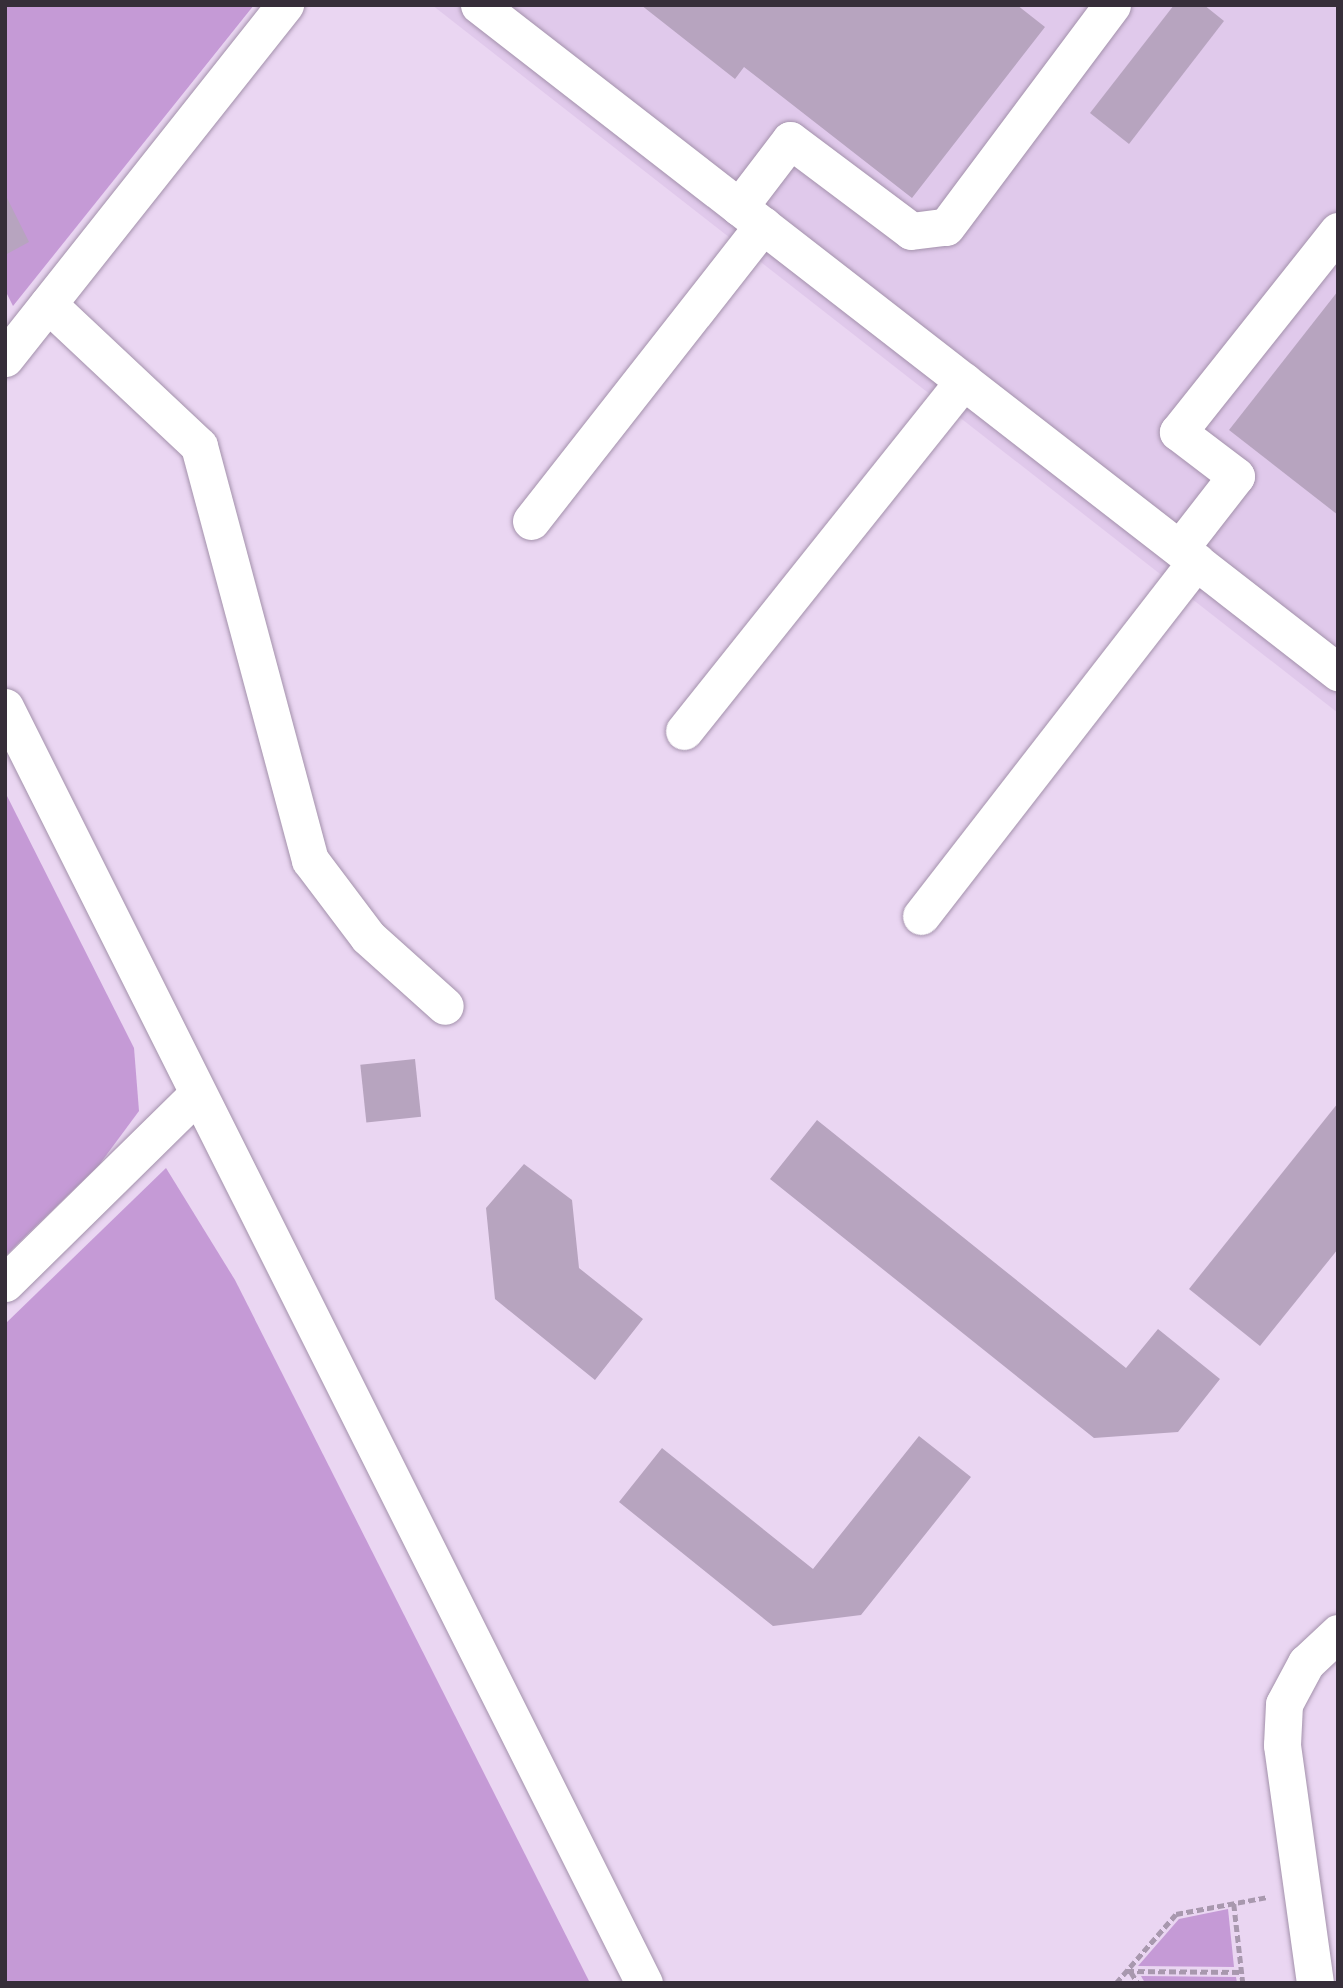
<!DOCTYPE html>
<style>
body{margin:0}
#map{position:relative;width:1343px;height:1988px;overflow:hidden;background:#ead6f2;font-family:"PT Sans",sans-serif}
div>[style]{position:absolute}
.built>*{inset:0;background:#e0c9eb}
.green>*{inset:0;background:#c59ad6}
.building>*{inset:0;background:#b7a4bf;transform-origin:0 0}
.path>*{height:4.5px;margin-top:-2.25px;transform-origin:0;background:repeating-linear-gradient(90deg,#a898ae 0 7px,transparent 0 10.5px)}
.roads{filter:drop-shadow(0 0 2px #a391ab) drop-shadow(0 0 2px #a391ab)}
.minor>*{height:37px;margin:-18.5px;padding:0 18.5px;transform-origin:18.5px;border-radius:18.5px;background:#fff}
span{translate:-50% -50%;white-space:nowrap;text-align:center;line-height:1.15;-webkit-text-stroke:6px #fff;paint-order:stroke}
.frame{position:absolute;inset:0;border:7px solid #362e39;pointer-events:none}
</style>
<div id="map">
<div class="built">
<i style="clip-path:polygon(432px 5px,1338px 5px,1338px 713px)"></i>
</div>
<div class="green">
<i style="clip-path:polygon(5px 5px,254px 5px,13px 306px,5px 290px)"></i>
<i style="clip-path:polygon(5px 792px,134px 1048px,139px 1111px,99px 1165px,5px 1256px)"></i>
<i style="clip-path:polygon(166px 1168px,235px 1280px,590px 1983px,5px 1983px,5px 1324px)"></i>
<i style="clip-path:polygon(1228px 1909px,1234px 1967px,1138px 1966px,1179px 1919px)"></i>
<i style="clip-path:polygon(1141px 1976px,1236px 1977px,1237px 1983px,1145px 1983px)"></i>
</div>
<div class="building">
<i style="clip-path:polygon(641px 5px,1017px 5px,1045px 27px,912px 198px,744px 67px,735px 79px)"></i>
<i style="clip-path:polygon(1174px 5px,1204px 5px,1224px 21px,1129px 144px,1090px 113px)"></i>
<i style="clip-path:polygon(5px 194px,29px 242px,5px 255px)"></i>
<i style="clip-path:polygon(1338px 291px,1338px 515px,1229px 430px)"></i>
<i style="left:415px;top:1059px;width:58px;height:55px;rotate:84deg"></i>
<i style="clip-path:polygon(1338px 1103px,1338px 1249px,1260px 1346px,1189px 1289px)"></i>
<i style="clip-path:polygon(817px 1120px,1126px 1368px,1158px 1329px,1220px 1379px,1178px 1432px,1094px 1438px,770px 1179px)"></i>
<i style="clip-path:polygon(524px 1164px,572px 1200px,579px 1268px,643px 1319px,595px 1380px,495px 1299px,486px 1208px)"></i>
<i style="clip-path:polygon(919px 1436px,971px 1477px,861px 1615px,773px 1626px,619px 1502px,662px 1448px,813px 1569px)"></i>
</div>
<div class="path">
<i style="left:1234px;top:1904px;width:80px;rotate:83.5deg"></i>
<i style="left:1127px;top:1971px;width:115px;rotate:0.5deg"></i>
<i style="left:1131px;top:1972px;width:13px;rotate:58deg"></i>
<i style="left:1116px;top:1983px;width:91px;rotate:-49deg"></i>
<i style="left:1176px;top:1914px;width:94px;rotate:-10.5deg"></i>
</div>
<div class="roads">
<div class="minor">
<i style="left:479px;top:5px;width:1088px;rotate:37.83deg"></i>
<i style="left:739px;top:207px;width:84px;rotate:-52.7deg"></i>
<i style="left:790px;top:140px;width:151px;rotate:36.9deg"></i>
<i style="left:911px;top:231px;width:35px;rotate:-7deg"></i>
<i style="left:946px;top:227px;width:277px;rotate:-53.2deg"></i>
<i style="left:48px;top:304px;width:207px;rotate:43.2deg"></i>
<i style="left:199px;top:446px;width:429px;rotate:75deg"></i>
<i style="left:310px;top:860px;width:96px;rotate:53deg"></i>
<i style="left:368px;top:937px;width:103px;rotate:41.9deg"></i>
<i style="left:5px;top:358px;width:451px;rotate:-51.6deg"></i>
<i style="left:531px;top:521px;width:376px;rotate:-51.9deg"></i>
<i style="left:1180px;top:548px;width:91px;rotate:-52.1deg"></i>
<i style="left:1236px;top:476px;width:73px;rotate:-142.8deg"></i>
<i style="left:1178px;top:432px;width:257px;rotate:-51.5deg"></i>
<i style="left:5px;top:707px;width:1427px;rotate:63.4deg"></i>
<i style="left:684px;top:731px;width:448px;rotate:-51.4deg"></i>
<i style="left:921px;top:916px;width:449px;rotate:-52.2deg"></i>
<i style="left:5px;top:1283px;width:268px;rotate:-44.5deg"></i>
<i style="left:1315px;top:1983px;width:240px;rotate:-97.9deg"></i>
<i style="left:1282px;top:1745px;width:41px;rotate:-87.2deg"></i>
<i style="left:1284px;top:1704px;width:47px;rotate:-61.8deg"></i>
<i style="left:1306px;top:1663px;width:44px;rotate:-43.2deg"></i>
</div>
</div>
<div class="frame"></div>
</div>
